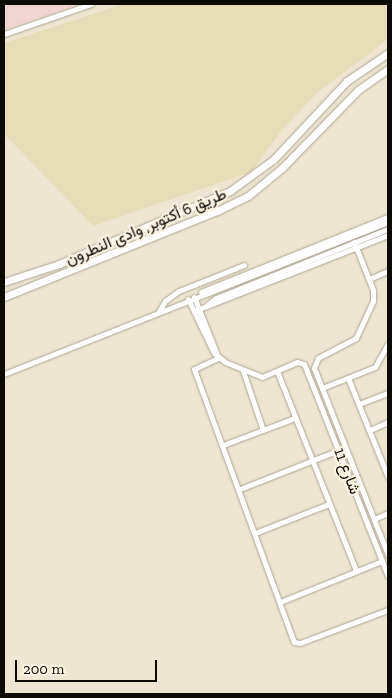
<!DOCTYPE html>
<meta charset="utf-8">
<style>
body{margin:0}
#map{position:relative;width:392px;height:698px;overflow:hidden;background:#eee6d3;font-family:"Zilla Slab",Vazirmatn,serif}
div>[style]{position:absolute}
.commercial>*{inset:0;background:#f0d6d3}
.sand>*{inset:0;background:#e7ddb8}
.roads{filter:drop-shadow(0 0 1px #aca593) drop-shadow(0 0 1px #aca593)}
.street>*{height:5px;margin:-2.5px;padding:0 2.5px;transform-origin:2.5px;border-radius:2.5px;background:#fff}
.secondary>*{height:7px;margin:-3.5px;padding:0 3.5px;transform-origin:3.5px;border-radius:3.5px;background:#fff}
span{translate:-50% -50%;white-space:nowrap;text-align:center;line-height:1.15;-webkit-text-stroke:4.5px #fbf3e1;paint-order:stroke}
.street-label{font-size:16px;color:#0d0b06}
.frame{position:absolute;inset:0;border:5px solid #0d0b06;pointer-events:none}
.scale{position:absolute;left:15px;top:660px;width:142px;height:22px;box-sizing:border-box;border:2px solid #0d0b06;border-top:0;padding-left:6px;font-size:15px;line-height:18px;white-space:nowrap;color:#0d0b06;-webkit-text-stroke:4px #fbf3e1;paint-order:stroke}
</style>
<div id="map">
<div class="commercial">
<i style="clip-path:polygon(4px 4px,81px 4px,4px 30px)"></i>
</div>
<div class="sand">
<i style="clip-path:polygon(123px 4px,388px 4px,388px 39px,318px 92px,282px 130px,251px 172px,93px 226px,4px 134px,4px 43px)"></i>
</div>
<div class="roads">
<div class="street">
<i style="left:4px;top:34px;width:92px;rotate:-19deg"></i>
<i style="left:354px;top:242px;width:52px;rotate:68.4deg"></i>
<i style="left:373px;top:290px;width:11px;rotate:90deg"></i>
<i style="left:373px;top:301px;width:41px;rotate:114.7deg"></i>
<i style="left:356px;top:338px;width:43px;rotate:152.2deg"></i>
<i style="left:318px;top:358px;width:11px;rotate:112deg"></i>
<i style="left:314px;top:368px;width:201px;rotate:68.4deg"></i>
<i style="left:369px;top:279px;width:21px;rotate:-23deg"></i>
<i style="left:201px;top:292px;width:201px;rotate:-21.9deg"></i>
<i style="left:194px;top:297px;width:65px;rotate:68.2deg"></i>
<i style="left:188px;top:299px;width:60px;rotate:64.3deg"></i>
<i style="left:214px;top:353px;width:14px;rotate:39deg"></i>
<i style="left:225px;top:362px;width:40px;rotate:22deg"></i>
<i style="left:262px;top:377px;width:38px;rotate:-23deg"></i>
<i style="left:297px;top:362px;width:7px;rotate:16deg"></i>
<i style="left:304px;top:364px;width:228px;rotate:68.4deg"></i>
<i style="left:207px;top:305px;width:11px;rotate:-38deg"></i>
<i style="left:216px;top:298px;width:185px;rotate:-21.9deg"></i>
<i style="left:159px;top:311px;width:12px;rotate:-59deg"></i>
<i style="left:165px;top:301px;width:17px;rotate:-36deg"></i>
<i style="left:179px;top:291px;width:70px;rotate:-21.8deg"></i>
<i style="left:194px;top:311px;width:208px;rotate:-21.4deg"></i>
<i style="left:218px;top:358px;width:26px;rotate:155deg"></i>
<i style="left:194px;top:369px;width:291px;rotate:69.9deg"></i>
<i style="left:294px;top:642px;width:6px;rotate:9deg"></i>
<i style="left:300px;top:643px;width:94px;rotate:-20.6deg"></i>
<i style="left:243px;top:371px;width:62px;rotate:71.3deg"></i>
<i style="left:277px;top:371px;width:215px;rotate:68.4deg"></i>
<i style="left:4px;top:374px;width:413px;rotate:-21.6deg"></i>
<i style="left:348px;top:378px;width:107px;rotate:68deg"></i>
<i style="left:322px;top:388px;width:57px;rotate:-21.6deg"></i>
<i style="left:375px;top:367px;width:26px;rotate:-61deg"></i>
<i style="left:359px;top:404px;width:31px;rotate:-21deg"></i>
<i style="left:370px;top:430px;width:20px;rotate:-24deg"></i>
<i style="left:223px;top:445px;width:77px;rotate:-20.6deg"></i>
<i style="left:240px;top:489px;width:106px;rotate:-21.5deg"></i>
<i style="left:374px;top:519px;width:15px;rotate:-23deg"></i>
<i style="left:255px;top:533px;width:79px;rotate:-21.4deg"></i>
<i style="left:280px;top:602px;width:110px;rotate:-21.9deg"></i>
</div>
<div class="secondary">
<i style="left:4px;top:282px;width:58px;rotate:-18.1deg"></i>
<i style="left:59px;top:264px;width:186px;rotate:-23.1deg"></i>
<i style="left:230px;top:191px;width:54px;rotate:-36deg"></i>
<i style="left:274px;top:159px;width:107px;rotate:-46.9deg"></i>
<i style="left:347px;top:81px;width:50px;rotate:-34.3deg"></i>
<i style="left:4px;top:297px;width:230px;rotate:-22deg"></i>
<i style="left:217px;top:211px;width:34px;rotate:-26deg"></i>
<i style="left:248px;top:196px;width:44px;rotate:-39.5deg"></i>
<i style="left:282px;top:168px;width:109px;rotate:-45.7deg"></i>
<i style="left:358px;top:90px;width:37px;rotate:-35deg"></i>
</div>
</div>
<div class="street-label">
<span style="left:146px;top:227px;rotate:-23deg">طريق 6 أكتوبر, وادى النطرون</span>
<span style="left:347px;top:471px;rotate:69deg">شارع 11</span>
</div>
<div class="frame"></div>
<div class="scale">200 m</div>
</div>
